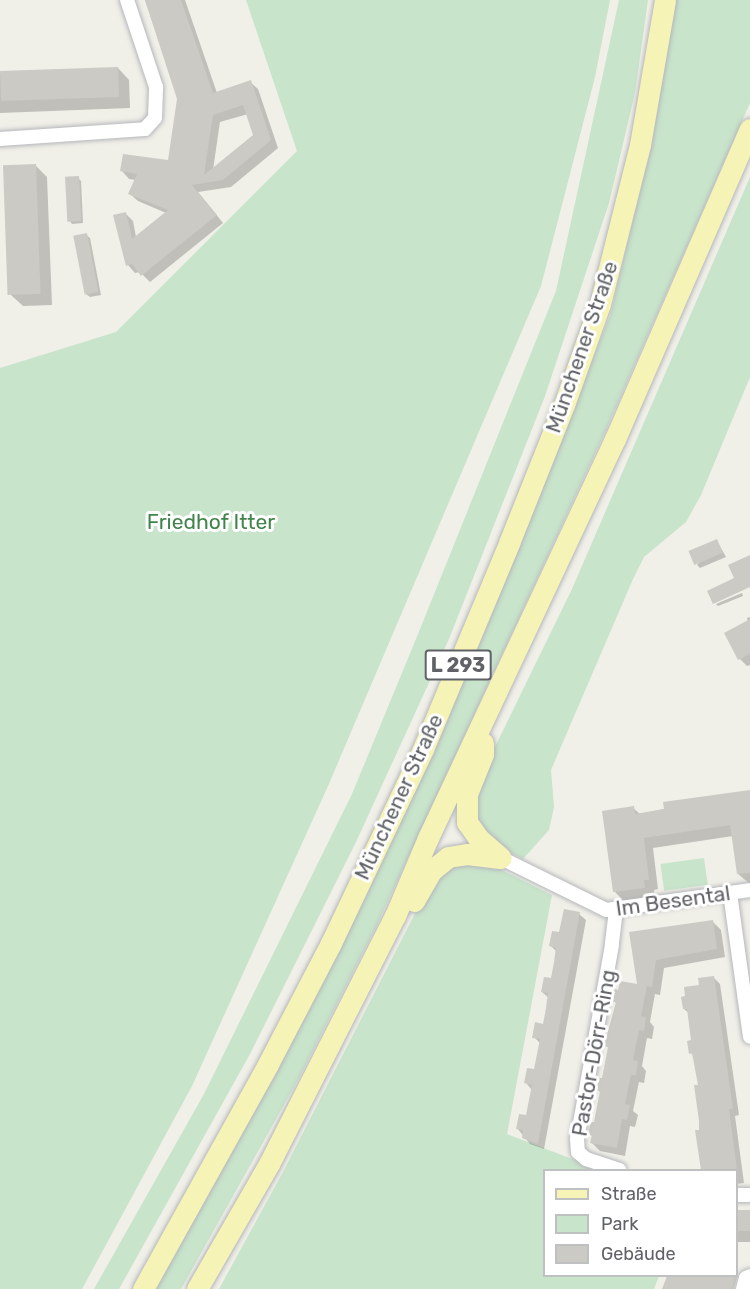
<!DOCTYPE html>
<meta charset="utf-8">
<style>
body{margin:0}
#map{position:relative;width:750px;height:1289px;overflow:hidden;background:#f0efe8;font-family:Rubik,sans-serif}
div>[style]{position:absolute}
.green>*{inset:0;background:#c8e4cb;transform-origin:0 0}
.shadow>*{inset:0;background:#0003;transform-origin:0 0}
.building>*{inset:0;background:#cbcac5;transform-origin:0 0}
.roads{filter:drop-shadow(0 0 2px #b5b7bb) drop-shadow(0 0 2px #b5b7bb)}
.street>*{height:14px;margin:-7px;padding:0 7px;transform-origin:7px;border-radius:7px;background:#fff}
.primary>*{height:21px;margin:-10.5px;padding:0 10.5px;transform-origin:10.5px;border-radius:10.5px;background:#f6f3b7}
span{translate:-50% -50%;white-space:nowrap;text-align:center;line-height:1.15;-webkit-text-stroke:6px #fff;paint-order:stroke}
.shield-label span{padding:2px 4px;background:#fff;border:2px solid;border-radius:4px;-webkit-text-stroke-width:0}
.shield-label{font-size:20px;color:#606267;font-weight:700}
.street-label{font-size:21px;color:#606267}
.park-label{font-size:21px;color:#41844c}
.legend{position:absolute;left:543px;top:1169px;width:195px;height:108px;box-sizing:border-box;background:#fff;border:2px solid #bfc0c2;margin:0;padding:8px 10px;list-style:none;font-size:18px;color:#606267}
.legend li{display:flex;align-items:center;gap:12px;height:30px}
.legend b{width:30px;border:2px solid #bfc0c2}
</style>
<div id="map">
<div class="green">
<i style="clip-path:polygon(246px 0,610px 0,595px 77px,541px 286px,328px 786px,192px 1086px,82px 1289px,0 1289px,0 368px,116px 332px,297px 151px)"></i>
<i style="clip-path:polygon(619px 0,648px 0,635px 93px,609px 203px,545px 396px,449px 639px,356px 842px,250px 1054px,119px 1289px,94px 1289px,204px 1094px,352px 794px,416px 639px,556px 291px)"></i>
<i style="clip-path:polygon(674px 0,750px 0,750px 103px,605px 432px,376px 927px,299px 1078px,181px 1289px,155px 1289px,279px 1066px,352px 921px,509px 570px,611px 313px,649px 150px,667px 56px)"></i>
<i style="clip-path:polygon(750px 177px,750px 377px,701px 495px,686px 522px,644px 557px,633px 579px,551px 770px,554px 807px,549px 830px,523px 859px,505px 850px,485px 834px,475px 816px,477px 784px,572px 589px)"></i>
<i style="left:704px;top:858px;width:27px;height:44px;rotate:82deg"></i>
<i style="clip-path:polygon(466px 864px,496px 867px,552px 895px,507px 1134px,601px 1170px,544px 1170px,544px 1276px,659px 1276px,654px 1289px,219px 1289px,283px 1172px,424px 896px,431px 884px,450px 868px)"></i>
</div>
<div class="shadow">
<i style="clip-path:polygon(evenodd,145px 0,185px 0,217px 93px,250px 82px,258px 89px,278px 148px,231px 187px,198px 192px,223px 223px,150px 282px,140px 272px,135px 273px,128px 265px,125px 213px,133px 221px,136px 237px,166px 213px,138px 201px,130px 194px,136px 180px,129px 179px,122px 171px,170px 162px,178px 99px,145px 0,248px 114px,255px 135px,213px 170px,220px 122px,248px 114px)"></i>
<i style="clip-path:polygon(118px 68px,129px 80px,130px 108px,0 113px,0 73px)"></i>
<i style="clip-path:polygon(35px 165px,47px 177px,52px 305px,23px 306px,11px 295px)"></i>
<i style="clip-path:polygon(78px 178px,81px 181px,83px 223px,72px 224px,69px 220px)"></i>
<i style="clip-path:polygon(86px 235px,90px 238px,101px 295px,90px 297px,86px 294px)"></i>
<i style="clip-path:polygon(717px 541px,726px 557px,700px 568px,697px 565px)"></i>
<i style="clip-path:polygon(742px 593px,743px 596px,718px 606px,716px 604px)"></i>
<i style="clip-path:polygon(750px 617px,750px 665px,747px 666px,740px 659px,748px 622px,747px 618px)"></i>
<i style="clip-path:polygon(750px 791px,750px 884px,738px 874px,733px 836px,653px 848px,658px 889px,654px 890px,655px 898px,625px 902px,615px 892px,633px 808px,640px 814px)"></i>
<i style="clip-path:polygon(579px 914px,586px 920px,544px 1149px,530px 1144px,517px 1128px,527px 1117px,532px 1090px,526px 1083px,535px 1071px,541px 1044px,534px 1037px,544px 1026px,549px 998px,542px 992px,552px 980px,557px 952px,551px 946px)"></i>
<i style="clip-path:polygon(713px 922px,721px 930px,725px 957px,664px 968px,660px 995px,655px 994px,650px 1022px,654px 1027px,652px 1039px,647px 1038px,642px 1066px,646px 1071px,644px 1083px,639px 1082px,633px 1111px,638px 1115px,635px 1127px,630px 1126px,625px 1156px,600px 1151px,592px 1143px,593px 1137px,590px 1134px,595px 1124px,601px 1093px,598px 1090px,604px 1080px,609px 1048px,606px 1046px,617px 1004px,614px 1001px,639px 986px,631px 933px)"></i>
<i style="clip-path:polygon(713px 977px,720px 984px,739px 1115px,735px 1116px,744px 1183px,736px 1184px,736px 1170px,703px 1170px,697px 1132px,701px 1131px,699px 1086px,695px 1057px,691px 1053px,692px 1042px,689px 1013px,684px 1009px,701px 986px)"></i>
<i style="left:750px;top:1217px;width:25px;height:14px;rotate:90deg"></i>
</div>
<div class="building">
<i style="clip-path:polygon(evenodd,145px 0,181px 0,213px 93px,251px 80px,271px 140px,223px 180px,192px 185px,217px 215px,141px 276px,132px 264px,126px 266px,113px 215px,126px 212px,132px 239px,168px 210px,128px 194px,137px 174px,120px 171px,123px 154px,168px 160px,177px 99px,145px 0,243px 105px,253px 135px,204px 175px,213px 115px,243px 105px)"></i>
<i style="left:118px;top:67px;width:30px;height:118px;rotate:88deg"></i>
<i style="left:36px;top:164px;width:130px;height:33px;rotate:88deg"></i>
<i style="left:79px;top:176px;width:45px;height:14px;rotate:87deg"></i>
<i style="left:87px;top:233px;width:60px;height:14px;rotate:79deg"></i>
<i style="left:717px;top:539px;width:15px;height:31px;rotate:67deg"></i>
<i style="clip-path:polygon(750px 555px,750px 587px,713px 604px,707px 591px,734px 578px,728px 565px)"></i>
<i style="clip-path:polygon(750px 619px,750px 654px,738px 660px,724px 633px)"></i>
<i style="clip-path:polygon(750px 790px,750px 873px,737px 874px,730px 825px,644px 838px,649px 880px,644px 880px,645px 888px,613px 892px,602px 811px,634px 806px,635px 814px,664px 809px,663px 802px)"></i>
<i style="clip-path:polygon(564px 909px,580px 912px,538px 1144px,522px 1138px,523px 1130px,516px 1129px,519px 1114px,526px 1115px,532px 1085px,524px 1083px,527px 1068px,534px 1069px,540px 1039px,532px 1038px,535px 1022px,543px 1024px,546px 1008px,548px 993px,541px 992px,544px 977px,551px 978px,554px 962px,556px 948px,549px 946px,552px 931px,559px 932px)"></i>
<i style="clip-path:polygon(713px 920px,717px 949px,656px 960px,652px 987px,647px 986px,641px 1016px,646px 1017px,644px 1031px,639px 1030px,633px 1060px,638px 1061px,636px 1075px,631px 1075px,628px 1089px,625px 1104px,630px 1105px,627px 1120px,622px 1119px,617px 1148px,590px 1143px,592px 1135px,588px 1134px,591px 1122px,594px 1122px,600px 1091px,596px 1090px,599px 1078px,602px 1078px,608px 1047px,604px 1046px,616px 1002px,613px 1002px,615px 989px,618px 990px,620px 981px,637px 984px,629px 932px)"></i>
<i style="clip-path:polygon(714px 976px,733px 1109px,729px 1109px,737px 1170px,701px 1170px,695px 1130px,699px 1130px,699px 1121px,694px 1085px,698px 1085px,692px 1053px,689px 1054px,687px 1041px,691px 1040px,687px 1009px,683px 1009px,681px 997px,685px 996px,684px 987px,699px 985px,698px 978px)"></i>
<i style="left:736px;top:1210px;width:14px;height:21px"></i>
<i style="clip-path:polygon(667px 1276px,703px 1276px,737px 1277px,734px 1289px,662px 1289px)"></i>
</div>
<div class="roads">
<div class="street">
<i style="left:0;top:139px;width:145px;rotate:-3.9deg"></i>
<i style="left:145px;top:129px;width:15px;rotate:-48deg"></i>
<i style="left:155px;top:118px;width:31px;rotate:-88deg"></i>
<i style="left:156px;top:87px;width:92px;rotate:-108.4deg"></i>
<i style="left:501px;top:858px;width:117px;rotate:26.3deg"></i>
<i style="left:606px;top:910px;width:145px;rotate:-7.9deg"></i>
<i style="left:730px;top:893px;width:145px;rotate:82.1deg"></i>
<i style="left:616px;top:910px;width:35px;rotate:97deg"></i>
<i style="left:612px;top:945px;width:197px;rotate:100.2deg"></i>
<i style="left:577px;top:1139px;width:13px;rotate:86deg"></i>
<i style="left:578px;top:1152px;width:11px;rotate:41deg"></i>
<i style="left:586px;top:1159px;width:35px;rotate:18deg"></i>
<i style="left:736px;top:1195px;width:14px"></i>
<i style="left:743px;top:1289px;width:11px;rotate:-75deg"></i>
<i style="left:746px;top:1278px;width:4px;rotate:-27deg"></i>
</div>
<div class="primary">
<i style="left:483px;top:743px;width:11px;rotate:90deg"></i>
<i style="left:483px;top:754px;width:43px;rotate:111.8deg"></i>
<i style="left:467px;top:794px;width:28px;rotate:90deg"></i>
<i style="left:467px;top:822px;width:19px;rotate:55deg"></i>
<i style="left:478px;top:838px;width:30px;rotate:41deg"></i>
<i style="left:414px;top:901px;width:34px;rotate:-60deg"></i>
<i style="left:431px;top:871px;width:22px;rotate:-39deg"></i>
<i style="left:448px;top:857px;width:19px;rotate:-9deg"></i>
<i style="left:467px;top:854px;width:33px;rotate:7deg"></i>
<i style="left:143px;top:1289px;width:257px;rotate:-60.9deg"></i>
<i style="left:268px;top:1064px;width:136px;rotate:-62.5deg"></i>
<i style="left:331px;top:943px;width:215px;rotate:-64.6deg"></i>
<i style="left:423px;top:749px;width:223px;rotate:-67.3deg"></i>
<i style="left:509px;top:543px;width:149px;rotate:-68.3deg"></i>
<i style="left:564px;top:405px;width:107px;rotate:-70.4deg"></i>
<i style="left:600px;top:304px;width:164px;rotate:-75.9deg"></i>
<i style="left:640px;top:145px;width:147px;rotate:-80.2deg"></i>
<i style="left:197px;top:1289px;width:146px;rotate:-60.1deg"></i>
<i style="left:270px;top:1162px;width:276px;rotate:-63.1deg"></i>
<i style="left:395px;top:916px;width:85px;rotate:-67.1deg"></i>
<i style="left:428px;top:838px;width:441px;rotate:-64.9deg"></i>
<i style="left:615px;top:439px;width:338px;rotate:-66.5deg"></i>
</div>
</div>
<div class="shield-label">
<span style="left:458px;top:665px">L 293</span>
</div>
<div class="street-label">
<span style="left:582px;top:347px;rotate:-71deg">Münchener Straße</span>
<span style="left:399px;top:797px;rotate:-65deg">Münchener Straße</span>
<span style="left:673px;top:901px;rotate:-8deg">Im Besental</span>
<span style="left:594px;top:1053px;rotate:-80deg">Pastor-Dörr-Ring</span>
</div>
<div class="park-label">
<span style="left:211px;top:522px">Friedhof Itter</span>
</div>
<ul class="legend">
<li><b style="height:8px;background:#f6f3b7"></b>Straße</li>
<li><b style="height:16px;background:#c8e4cb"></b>Park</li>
<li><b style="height:16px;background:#cbcac5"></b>Gebäude</li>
</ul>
</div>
